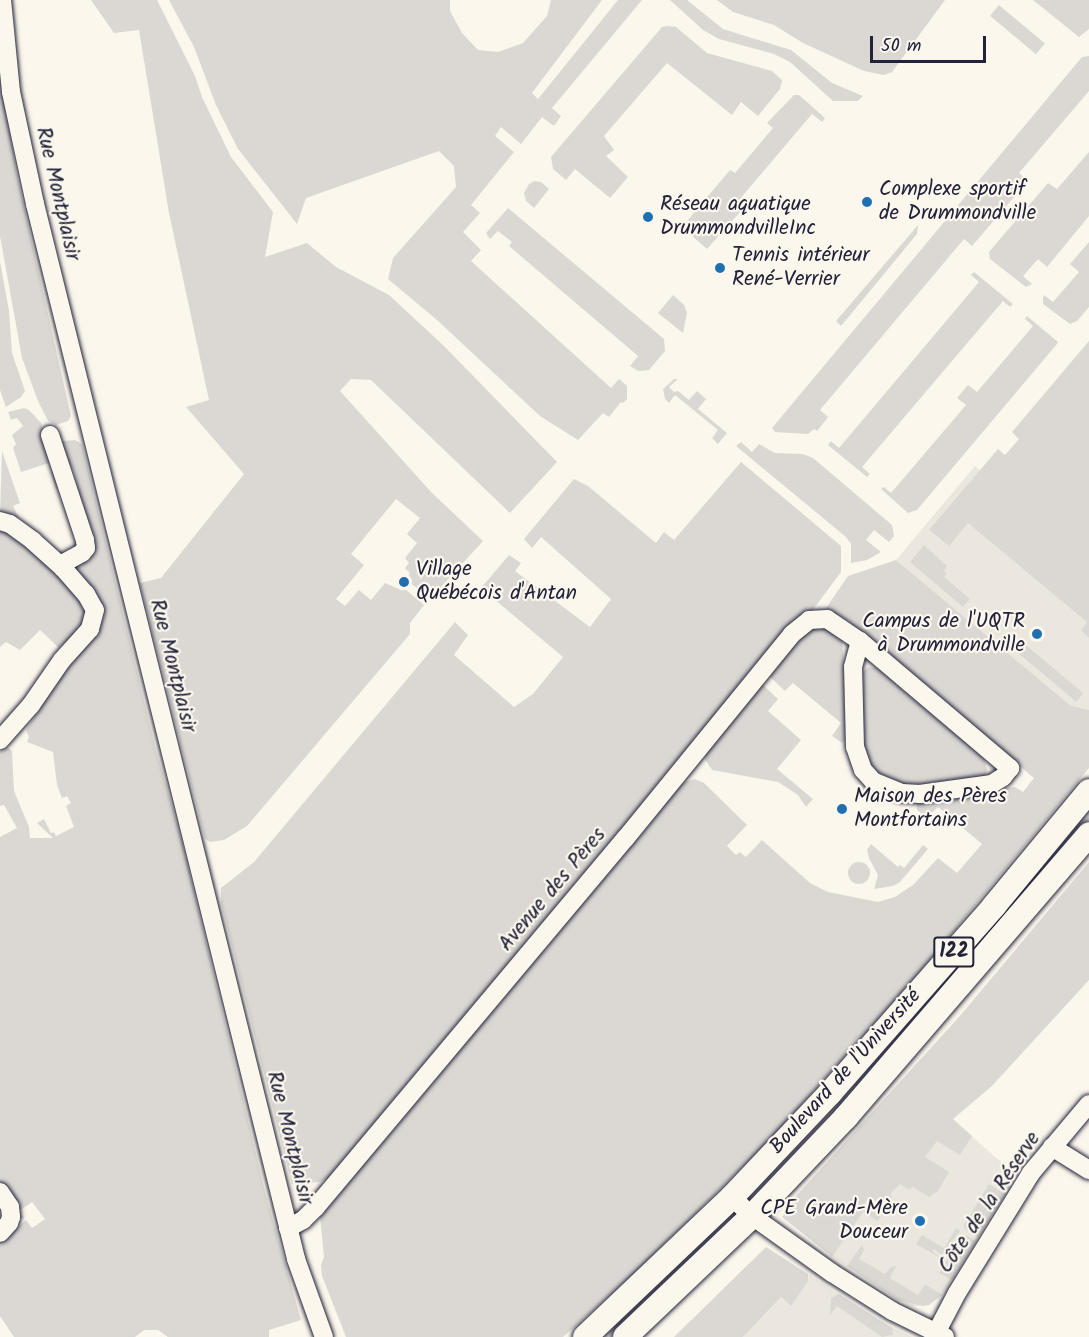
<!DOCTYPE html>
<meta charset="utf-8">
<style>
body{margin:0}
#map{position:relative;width:1089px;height:1337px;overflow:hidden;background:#fbf7ec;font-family:Kalam,sans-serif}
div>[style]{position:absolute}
.built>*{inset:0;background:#ebe7df}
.green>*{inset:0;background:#dbd8d3;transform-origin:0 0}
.round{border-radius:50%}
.roads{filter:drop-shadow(0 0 2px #22223b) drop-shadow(0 0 2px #22223b)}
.minor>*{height:18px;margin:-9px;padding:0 9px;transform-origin:9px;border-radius:9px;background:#fbf7ec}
.major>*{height:24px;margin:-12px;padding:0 12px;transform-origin:12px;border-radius:12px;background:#fbf7ec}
.dots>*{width:16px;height:16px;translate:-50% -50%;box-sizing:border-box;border:3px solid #fbf7ec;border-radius:50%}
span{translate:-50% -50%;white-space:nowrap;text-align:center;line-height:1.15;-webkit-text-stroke:4.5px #fbf7ec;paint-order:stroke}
.shield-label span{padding:2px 4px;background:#fbf7ec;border:2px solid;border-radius:4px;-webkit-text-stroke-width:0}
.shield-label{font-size:20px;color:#22223b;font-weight:700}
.poi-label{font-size:21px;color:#22223b}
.left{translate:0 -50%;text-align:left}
.right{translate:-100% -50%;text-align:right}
.street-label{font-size:21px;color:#22223b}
.scale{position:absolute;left:870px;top:36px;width:116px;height:27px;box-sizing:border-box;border:3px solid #22223b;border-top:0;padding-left:8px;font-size:18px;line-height:21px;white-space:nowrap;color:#22223b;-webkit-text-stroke:4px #fbf7ec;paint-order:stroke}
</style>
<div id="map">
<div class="built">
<i style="clip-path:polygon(975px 466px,1089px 561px,1089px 710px,1071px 706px,896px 560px)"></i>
<i style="clip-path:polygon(953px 1120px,1016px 1175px,942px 1295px,929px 1305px,912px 1306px,898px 1300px,830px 1255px,876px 1187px)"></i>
<i style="clip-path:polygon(808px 1274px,877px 1320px,912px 1337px,743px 1337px,781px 1297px,790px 1305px,809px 1277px)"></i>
</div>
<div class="green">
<i style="clip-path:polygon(91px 0,157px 0,195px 76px,202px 97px,231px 157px,273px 212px,265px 257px,307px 243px,336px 267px,389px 295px,444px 346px,557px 462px,510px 513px,371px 380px,351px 379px,340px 391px,432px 493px,483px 541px,431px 598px,410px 583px,412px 580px,408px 576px,410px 573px,405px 568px,409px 563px,405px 558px,417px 543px,407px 534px,420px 518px,396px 499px,351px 554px,364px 565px,336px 599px,345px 606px,359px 590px,371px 600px,385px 583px,403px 591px,405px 589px,424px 605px,410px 623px,410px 634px,247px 826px,224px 840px,210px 842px,205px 839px,140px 583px,161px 578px,244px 474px,186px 407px,209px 400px,169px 213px,139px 30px,114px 33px)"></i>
<i style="clip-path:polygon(169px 0,450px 0,450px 11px,462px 33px,478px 50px,498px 52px,523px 43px,547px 16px,551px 0,602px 0,532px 93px,538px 99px,618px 0,642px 0,552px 108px,561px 116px,554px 126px,542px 117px,521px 144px,501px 127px,495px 136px,514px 152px,471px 205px,480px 213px,463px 232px,481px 250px,471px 261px,611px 388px,619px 379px,627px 386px,627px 399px,623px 403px,621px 402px,609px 417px,603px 413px,578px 440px,540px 416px,437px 320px,388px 279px,393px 258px,456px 187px,454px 166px,439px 151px,306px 198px,297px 224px,238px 149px,216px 105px,194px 47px)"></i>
<i style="clip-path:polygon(670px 0,687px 0,723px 29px,791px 50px,832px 83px,863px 96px,858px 101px,833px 101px,790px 62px,774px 54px,719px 39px,703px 30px)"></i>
<i style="clip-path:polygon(717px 0,945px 0,892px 72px,884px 75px,864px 71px,803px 43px,774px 25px,733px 12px)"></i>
<i style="clip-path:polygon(1033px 0,1089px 0,1089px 29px,1079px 37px)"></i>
<i style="left:999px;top:5px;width:60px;height:14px;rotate:40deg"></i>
<i style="clip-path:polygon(668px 26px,676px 27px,707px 53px,772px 71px,782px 80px,780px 89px,758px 116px,741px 102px,732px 115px,667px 63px,604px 136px,614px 150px,606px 156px,628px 177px,610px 198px,575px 169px,566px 180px,553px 169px,551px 157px,662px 27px)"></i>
<i style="clip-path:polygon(1089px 56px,1089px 91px,1019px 173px,1028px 181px,972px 246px,964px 239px,820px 410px,828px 417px,817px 431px,814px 429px,808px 434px,775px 432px,772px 428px,1082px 57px)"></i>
<i style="clip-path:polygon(0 74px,17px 176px,71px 416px,68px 421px,56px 425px,48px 421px,38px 401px,22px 358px,0 236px)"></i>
<i style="clip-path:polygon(794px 95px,799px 95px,825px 118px,822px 122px,812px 114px,734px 206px,740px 212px,707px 249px,682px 227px,730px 170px,735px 173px,773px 128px,767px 123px)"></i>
<i style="clip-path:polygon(1089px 152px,1089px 216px,1047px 267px,1038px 259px,1023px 276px,1032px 284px,1026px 287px,990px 259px,989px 252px,1048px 183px,1057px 189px)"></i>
<i style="clip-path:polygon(534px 181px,541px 182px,549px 189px,534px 208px,526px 201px,524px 193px,529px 184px)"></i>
<i style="clip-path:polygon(508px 208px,664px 339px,665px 351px,649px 370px,638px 371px,630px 366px,638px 356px,509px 246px,512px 242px,498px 231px,490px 239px,486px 233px)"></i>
<i style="clip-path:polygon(918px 225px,917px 234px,841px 326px,836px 321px)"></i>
<i style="clip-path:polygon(1089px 242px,1089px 307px,1077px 321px,1070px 324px,1043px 304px,1043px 298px,1044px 295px,1053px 302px,1079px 272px,1070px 264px)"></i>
<i style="clip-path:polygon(0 261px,9px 311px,12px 353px,25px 391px,21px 397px,6px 407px,0 390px)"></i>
<i style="clip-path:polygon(974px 272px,1013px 304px,1010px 307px,1003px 301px,862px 467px,870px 474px,867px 477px,828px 445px,831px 441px,839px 448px,979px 282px,971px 275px)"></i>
<i style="clip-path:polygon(673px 295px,684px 305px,687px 313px,683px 333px,658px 313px)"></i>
<i style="clip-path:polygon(1027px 316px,1058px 342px,1057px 344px,917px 510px,908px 513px,881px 489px,884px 487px,891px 493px,966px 405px,957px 398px,968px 385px,977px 392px,1033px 326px,1025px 319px)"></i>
<i style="clip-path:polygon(1089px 341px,1089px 638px,1081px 630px,1087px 622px,968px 523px,949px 546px,929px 530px,998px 449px,1005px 455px,1019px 439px,1012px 432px)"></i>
<i style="clip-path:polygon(674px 379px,678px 379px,669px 387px,674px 392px,678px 391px,689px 400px,697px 391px,706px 399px,698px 409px,727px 433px,718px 444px,712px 438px,718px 430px,675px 395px,669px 403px,665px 399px,663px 389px)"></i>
<i style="clip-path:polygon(24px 408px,29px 410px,41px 423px,61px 487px,56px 489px,51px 472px,55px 469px,52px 462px,21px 472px,13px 448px,16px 444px,12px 435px,23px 426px,17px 418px,11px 420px,8px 412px)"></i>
<i style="clip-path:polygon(75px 440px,82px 444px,155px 746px,183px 845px,265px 1192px,301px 1320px,269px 1330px,269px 1337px,168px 1337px,158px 1330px,144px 1330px,135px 1337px,14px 1337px,0 1316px,0 1242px,26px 1220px,32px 1228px,45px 1219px,32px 1202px,19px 1211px,24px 1218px,15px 1219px,18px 1204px,6px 1186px,0 1182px,0 837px,17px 828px,4px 805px,0 806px,0 752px,7px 747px,12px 751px,14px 791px,29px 827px,30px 838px,53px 838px,37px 823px,44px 819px,51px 833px,54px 832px,56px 836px,74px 827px,66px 806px,71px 803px,67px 796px,62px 798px,57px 785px,53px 752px,27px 742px,29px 737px,26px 730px,97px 622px,70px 570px,92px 548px,74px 471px,59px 447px,62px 441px)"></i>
<i style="clip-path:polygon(741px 442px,752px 452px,759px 444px,775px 453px,803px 454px,813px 458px,892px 525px,894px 536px,889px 542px,874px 530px,866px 540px,881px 552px,867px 560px,851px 563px,851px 544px,846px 537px,736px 446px)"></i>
<i style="clip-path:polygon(2px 451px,20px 503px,13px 506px,19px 518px,0 515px)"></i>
<i style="clip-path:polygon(741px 462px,841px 546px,841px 572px,812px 611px,789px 624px,627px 823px,333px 1176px,320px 1182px,292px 1184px,221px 903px,221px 888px,254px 862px,455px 622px,468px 635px,454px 655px,514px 707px,533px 694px,563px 657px,481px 588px,509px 555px,521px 563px,515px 571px,590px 627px,611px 599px,541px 537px,532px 548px,524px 539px,574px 479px,588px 486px,656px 543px,664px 532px,674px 540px)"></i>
<i style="clip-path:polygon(0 527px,16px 535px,76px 590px,91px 619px,59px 648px,40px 630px,20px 650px,6px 642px,0 647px)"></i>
<i style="clip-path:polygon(924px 545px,947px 566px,944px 571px,947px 574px,944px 577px,970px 599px,963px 607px,910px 562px)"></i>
<i style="clip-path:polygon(896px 560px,1071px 706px,1089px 710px,1089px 768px,918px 974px,769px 1141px,631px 1276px,563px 1337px,346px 1337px,322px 1276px,321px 1265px,324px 1257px,320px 1216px,679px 784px,695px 779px,704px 783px,747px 825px,727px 846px,736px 855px,740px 852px,746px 857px,762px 840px,810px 883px,828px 892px,878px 902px,895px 897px,913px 885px,938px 858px,957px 873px,982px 844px,938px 807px,933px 812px,922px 814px,917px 810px,917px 803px,1006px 788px,1015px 787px,1023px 792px,1034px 778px,848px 621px,826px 608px,848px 576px)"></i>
<i style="clip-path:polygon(820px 625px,842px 639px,849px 736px,842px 743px,832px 736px,841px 723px,793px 683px,785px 691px,767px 674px,801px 632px)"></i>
<i style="left:1009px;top:631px;width:97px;height:11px;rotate:40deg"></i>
<i style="clip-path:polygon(869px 667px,881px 668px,983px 755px,987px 770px,985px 776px,980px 779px,899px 787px,872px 770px,862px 750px,861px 673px)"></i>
<i style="clip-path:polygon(760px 682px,778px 699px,768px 711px,801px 740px,777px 769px,813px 799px,806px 807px,798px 795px,778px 782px,712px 770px,705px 759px,706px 751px)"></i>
<i style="clip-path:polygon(1089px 804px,1089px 819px,859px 1090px,855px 1086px,883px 1050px)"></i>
<i style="clip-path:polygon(871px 844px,898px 867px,900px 865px,904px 868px,923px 845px,928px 849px,900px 882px,893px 886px,874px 889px,878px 875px,869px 858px,867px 850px)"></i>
<i class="round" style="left:848px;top:862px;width:22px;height:22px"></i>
<i style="clip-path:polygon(1089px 862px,1089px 980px,992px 1086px,953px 1119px,972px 1136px,960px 1155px,937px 1141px,925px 1157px,949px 1172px,938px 1191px,929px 1197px,913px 1187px,909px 1190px,900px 1184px,890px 1194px,892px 1196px,886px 1206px,869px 1197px,864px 1205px,881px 1216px,878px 1221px,863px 1212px,832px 1257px,830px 1255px,782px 1217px,797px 1195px,959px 1017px)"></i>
<i style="clip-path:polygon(989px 1184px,1005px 1194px,978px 1237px,965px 1229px,964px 1225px)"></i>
<i style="clip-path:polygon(956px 1228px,960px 1231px,942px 1255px,934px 1249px,932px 1251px,942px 1259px,916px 1244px,922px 1235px,944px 1248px)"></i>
<i style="clip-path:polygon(713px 1229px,719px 1236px,614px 1337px,602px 1337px)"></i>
<i style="clip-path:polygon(967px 1236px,976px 1241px,952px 1280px,939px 1273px,961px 1237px)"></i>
<i style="clip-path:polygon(862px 1245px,864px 1250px,859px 1259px,885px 1274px,891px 1267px,896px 1266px,890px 1278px,918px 1295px,925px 1284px,942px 1295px,929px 1305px,922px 1306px,898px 1300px,847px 1266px)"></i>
<i style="clip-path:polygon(766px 1247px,808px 1274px,808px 1281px,791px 1306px,781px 1297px,743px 1337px,674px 1337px)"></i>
<i style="clip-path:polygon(839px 1294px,892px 1328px,893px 1335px,882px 1337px,837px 1306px,830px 1315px,831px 1298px)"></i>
</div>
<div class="roads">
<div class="minor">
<i style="left:2px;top:0;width:92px;rotate:84.4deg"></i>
<i style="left:11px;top:92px;width:115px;rotate:77.9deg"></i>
<i style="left:35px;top:204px;width:1087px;rotate:76.1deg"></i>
<i style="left:296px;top:1259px;width:83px;rotate:70.3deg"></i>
<i style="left:50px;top:435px;width:111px;rotate:71.6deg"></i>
<i style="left:85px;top:540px;width:8px;rotate:83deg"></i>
<i style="left:86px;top:548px;width:6px;rotate:129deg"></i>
<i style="left:82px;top:553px;width:18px;rotate:151deg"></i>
<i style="left:66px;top:562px;width:7px;rotate:117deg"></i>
<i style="left:0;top:521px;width:10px;rotate:17deg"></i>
<i style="left:10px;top:524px;width:29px;rotate:36deg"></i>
<i style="left:33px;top:541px;width:40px;rotate:42deg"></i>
<i style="left:63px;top:568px;width:35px;rotate:49deg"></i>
<i style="left:86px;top:594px;width:18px;rotate:61deg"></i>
<i style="left:95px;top:610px;width:20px;rotate:105deg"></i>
<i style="left:90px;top:629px;width:42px;rotate:132.1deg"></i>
<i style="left:62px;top:660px;width:55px;rotate:124.6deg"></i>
<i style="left:31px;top:705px;width:47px;rotate:131.5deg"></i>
<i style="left:860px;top:641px;width:197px;rotate:40.3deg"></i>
<i style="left:1010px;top:768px;width:11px;rotate:128deg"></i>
<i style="left:1003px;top:777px;width:13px;rotate:148deg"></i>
<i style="left:992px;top:784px;width:73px;rotate:172.1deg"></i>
<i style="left:920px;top:794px;width:18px;rotate:-177deg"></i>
<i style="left:902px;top:793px;width:31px;rotate:-158deg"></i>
<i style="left:873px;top:781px;width:15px;rotate:-132deg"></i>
<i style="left:863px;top:770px;width:24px;rotate:-109deg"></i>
<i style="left:855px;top:747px;width:80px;rotate:-91.4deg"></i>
<i style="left:853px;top:667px;width:27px;rotate:-75deg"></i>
<i style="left:1052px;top:1147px;width:44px;rotate:31.9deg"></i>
<i style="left:0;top:1192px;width:18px;rotate:56deg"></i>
<i style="left:10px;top:1207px;width:10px;rotate:84deg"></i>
<i style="left:11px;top:1217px;width:6px;rotate:108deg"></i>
<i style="left:9px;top:1223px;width:13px;rotate:132deg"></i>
<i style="left:732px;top:1197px;width:28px;rotate:44deg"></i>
<i style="left:752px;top:1216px;width:98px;rotate:35.5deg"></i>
<i style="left:832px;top:1273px;width:71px;rotate:32.3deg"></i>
<i style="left:892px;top:1311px;width:59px;rotate:26.1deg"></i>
<i style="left:288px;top:1228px;width:17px;rotate:-28deg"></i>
<i style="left:303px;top:1220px;width:18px;rotate:-45deg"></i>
<i style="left:316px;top:1207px;width:481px;rotate:-50deg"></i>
<i style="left:625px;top:839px;width:264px;rotate:-50.8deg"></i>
<i style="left:792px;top:634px;width:22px;rotate:-39deg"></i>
<i style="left:809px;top:620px;width:18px;rotate:-3deg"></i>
<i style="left:827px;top:619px;width:40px;rotate:34deg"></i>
<i style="left:936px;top:1333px;width:45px;rotate:-62.3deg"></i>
<i style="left:957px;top:1293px;width:141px;rotate:-58.3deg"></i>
<i style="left:1031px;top:1173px;width:90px;rotate:-50deg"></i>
</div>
<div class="major">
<i style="left:585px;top:1337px;width:203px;rotate:-43.6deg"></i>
<i style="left:732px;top:1197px;width:143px;rotate:-46.7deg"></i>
<i style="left:830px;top:1093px;width:249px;rotate:-48.7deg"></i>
<i style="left:994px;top:906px;width:149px;rotate:-50.4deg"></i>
<i style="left:625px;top:1337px;width:175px;rotate:-43.6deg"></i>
<i style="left:752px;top:1216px;width:137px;rotate:-46.5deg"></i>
<i style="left:846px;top:1117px;width:373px;rotate:-49.3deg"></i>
</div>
</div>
<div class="dots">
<i style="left:867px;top:202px;background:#1f6fb2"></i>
<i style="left:648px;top:217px;background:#1f6fb2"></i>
<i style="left:720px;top:268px;background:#1f6fb2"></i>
<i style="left:404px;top:582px;background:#1f6fb2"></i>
<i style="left:1037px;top:634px;background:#1f6fb2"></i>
<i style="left:842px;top:809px;background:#1f6fb2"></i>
<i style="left:920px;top:1221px;background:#1f6fb2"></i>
</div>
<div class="shield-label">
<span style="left:954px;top:952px">122</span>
</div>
<div class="poi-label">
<span class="left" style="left:879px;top:202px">Complexe sportif<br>de Drummondville</span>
<span class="left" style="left:660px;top:217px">Réseau aquatique<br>DrummondvilleInc</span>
<span class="left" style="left:732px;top:268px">Tennis intérieur<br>René-Verrier</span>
<span class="left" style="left:416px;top:582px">Village<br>Québécois d'Antan</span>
<span class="right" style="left:1025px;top:634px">Campus de l'UQTR<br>à Drummondville</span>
<span class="left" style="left:854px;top:809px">Maison des Pères<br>Montfortains</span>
<span class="right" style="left:908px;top:1221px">CPE Grand-Mère<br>Douceur</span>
</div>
<div class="street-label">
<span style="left:57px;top:194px;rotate:77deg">Rue Montplaisir</span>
<span style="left:172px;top:666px;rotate:76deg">Rue Montplaisir</span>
<span style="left:553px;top:890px;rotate:-50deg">Avenue des Pères</span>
<span style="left:846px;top:1072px;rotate:-48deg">Boulevard de l'Université</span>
<span style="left:289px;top:1138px;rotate:76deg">Rue Montplaisir</span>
<span style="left:990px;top:1203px;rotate:-56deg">Côte de la Réserve</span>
</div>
<div class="scale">50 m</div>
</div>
